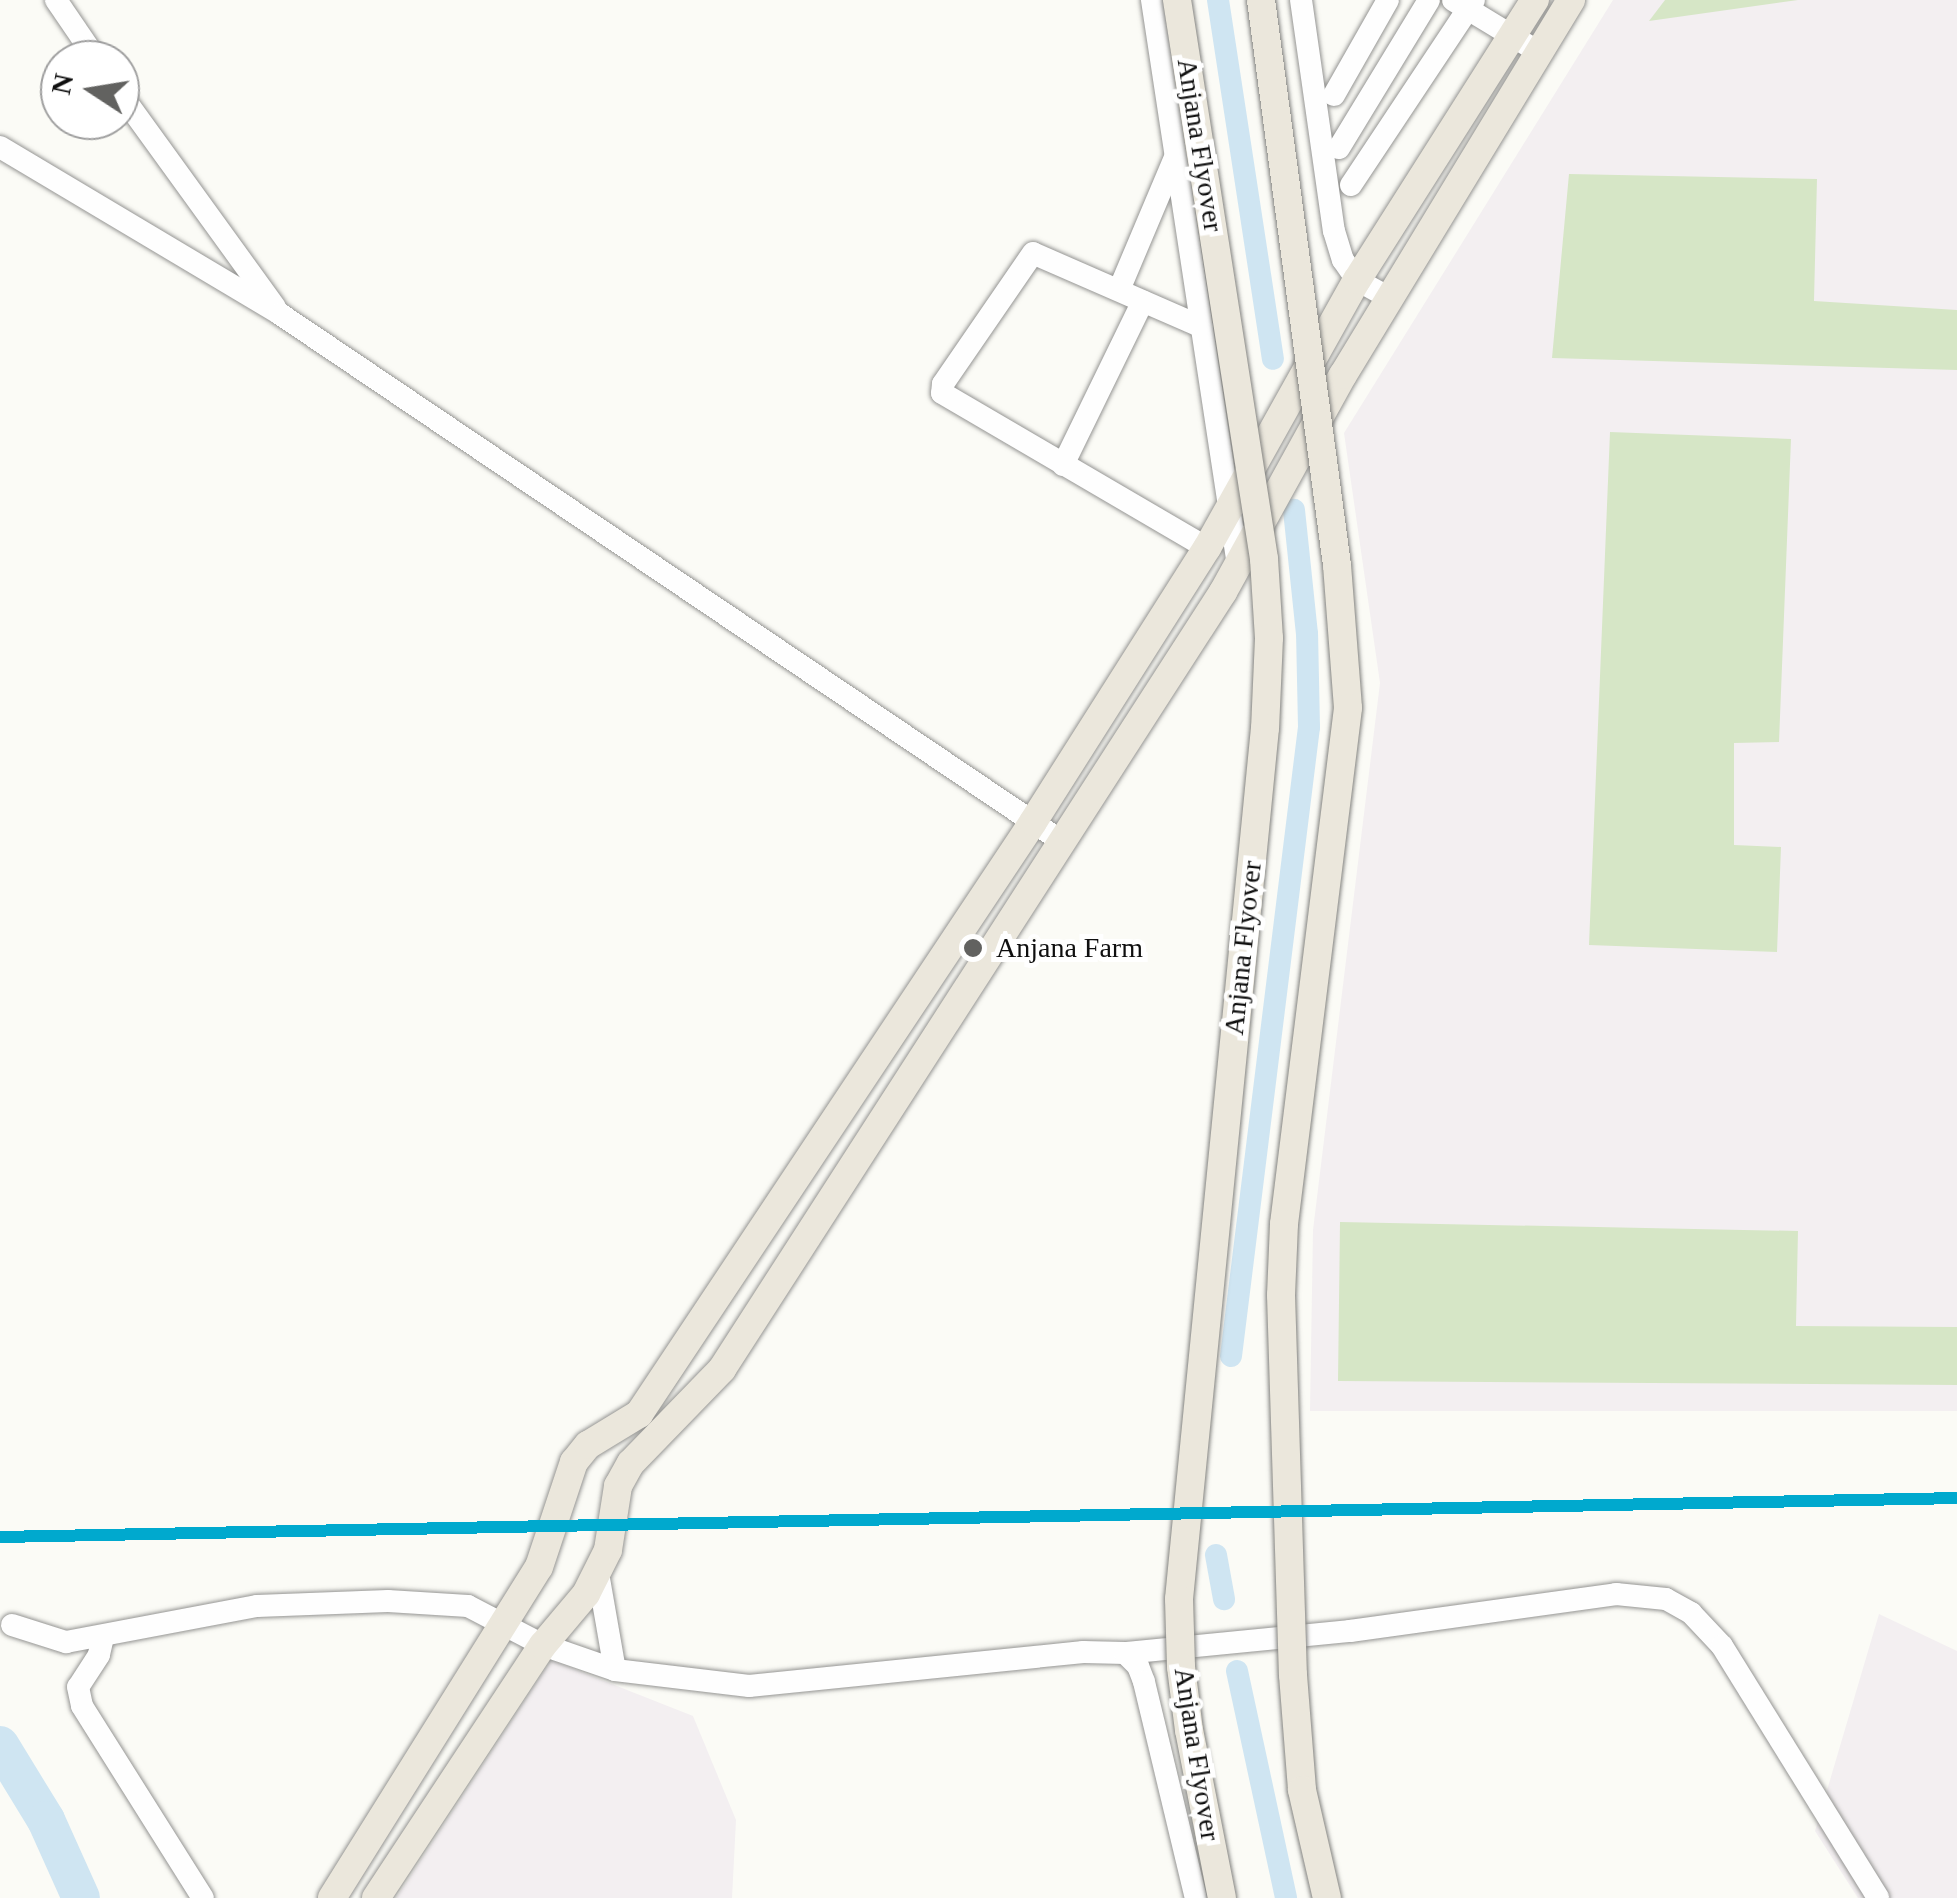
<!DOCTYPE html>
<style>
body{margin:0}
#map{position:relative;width:1957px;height:1898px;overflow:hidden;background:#fbfbf6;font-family:Georgia,serif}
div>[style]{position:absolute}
.industrial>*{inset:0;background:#f3eff1}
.forest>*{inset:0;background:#d6e6c6}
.canal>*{height:22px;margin:-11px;padding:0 11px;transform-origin:11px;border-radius:11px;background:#cfe5f2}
.river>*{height:38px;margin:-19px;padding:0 19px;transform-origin:19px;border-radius:19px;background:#cfe5f2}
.roads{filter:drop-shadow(0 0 2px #959593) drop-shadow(0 0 2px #959593)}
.minor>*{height:22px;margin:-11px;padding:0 11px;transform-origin:11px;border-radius:11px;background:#fefefe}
.major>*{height:28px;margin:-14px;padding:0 14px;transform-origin:14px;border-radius:14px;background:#ebe7dc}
.bridges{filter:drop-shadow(0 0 2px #838380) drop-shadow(0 0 2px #838380)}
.major-bridge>*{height:28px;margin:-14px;padding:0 14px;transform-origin:14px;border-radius:14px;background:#ebe7dc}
.rail-1>*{height:12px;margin:-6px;padding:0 6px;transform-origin:6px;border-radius:6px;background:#00a9ce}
.dots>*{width:28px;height:28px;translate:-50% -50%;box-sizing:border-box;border:5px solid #fff;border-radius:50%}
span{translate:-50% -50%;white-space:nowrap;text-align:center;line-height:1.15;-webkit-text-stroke:10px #fff;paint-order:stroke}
.street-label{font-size:28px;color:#0f0f0f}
.poi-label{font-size:28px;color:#0f0f0f}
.left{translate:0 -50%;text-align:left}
.north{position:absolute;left:40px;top:40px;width:100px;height:100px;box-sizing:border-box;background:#fff;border:2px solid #9f9f9f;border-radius:50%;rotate:282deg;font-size:28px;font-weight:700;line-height:40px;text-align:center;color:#0f0f0f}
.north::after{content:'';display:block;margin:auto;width:35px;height:45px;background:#626260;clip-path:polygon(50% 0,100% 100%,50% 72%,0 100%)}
</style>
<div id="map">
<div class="industrial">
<i style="clip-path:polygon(1613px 0,1957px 0,1957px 1411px,1310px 1411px,1313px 1230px,1380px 683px,1344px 433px)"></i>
<i style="clip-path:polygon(1879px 1614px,1957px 1651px,1957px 1898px,1858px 1898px,1815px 1831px)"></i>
<i style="clip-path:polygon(551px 1660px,693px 1716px,736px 1820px,732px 1898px,396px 1898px)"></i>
</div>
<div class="forest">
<i style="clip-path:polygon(1665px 0,1798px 0,1649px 21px)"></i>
<i style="clip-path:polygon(1569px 174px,1817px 179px,1814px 301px,1957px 310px,1957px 370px,1552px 358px)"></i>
<i style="clip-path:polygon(1610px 432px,1791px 439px,1779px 742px,1734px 743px,1734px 845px,1781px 847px,1777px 952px,1589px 945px)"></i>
<i style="clip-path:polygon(1340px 1222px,1798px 1231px,1796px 1326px,1957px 1327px,1957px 1385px,1338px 1381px)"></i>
</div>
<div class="canal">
<i style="left:1218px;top:0;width:363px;rotate:81.3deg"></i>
<i style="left:1231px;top:1356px;width:634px;rotate:-82.93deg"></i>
<i style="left:1309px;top:727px;width:93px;rotate:-91.2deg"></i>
<i style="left:1307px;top:634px;width:125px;rotate:-96deg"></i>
<i style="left:1216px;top:1555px;width:45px;rotate:79.7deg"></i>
<i style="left:1237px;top:1671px;width:232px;rotate:77.8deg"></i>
</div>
<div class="river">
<i style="left:0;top:1745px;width:88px;rotate:58.5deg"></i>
<i style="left:46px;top:1820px;width:85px;rotate:65.8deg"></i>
</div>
<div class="roads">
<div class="minor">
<i style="left:56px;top:0;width:73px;rotate:55.7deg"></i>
<i style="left:1152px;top:0;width:572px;rotate:81.35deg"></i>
<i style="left:1301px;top:0;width:233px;rotate:81.9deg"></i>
<i style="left:1334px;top:231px;width:30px;rotate:73deg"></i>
<i style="left:1343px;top:260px;width:24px;rotate:55deg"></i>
<i style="left:1357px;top:280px;width:37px;rotate:29deg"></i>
<i style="left:1453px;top:0;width:98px;rotate:31.3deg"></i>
<i style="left:120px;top:93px;width:264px;rotate:54.1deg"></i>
<i style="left:1334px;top:95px;width:109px;rotate:-60.4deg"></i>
<i style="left:0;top:147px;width:326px;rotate:30.8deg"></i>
<i style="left:280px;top:314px;width:946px;rotate:34.01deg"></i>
<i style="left:1339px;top:148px;width:173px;rotate:-58.7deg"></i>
<i style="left:1351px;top:185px;width:222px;rotate:-56.4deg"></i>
<i style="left:1119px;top:290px;width:147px;rotate:-67.1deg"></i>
<i style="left:1202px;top:327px;width:184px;rotate:-156.4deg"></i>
<i style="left:1033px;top:253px;width:159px;rotate:124.5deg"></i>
<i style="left:943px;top:384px;width:9px;rotate:96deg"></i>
<i style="left:942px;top:393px;width:307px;rotate:30.3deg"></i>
<i style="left:1063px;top:465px;width:182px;rotate:-64deg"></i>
<i style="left:598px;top:1573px;width:98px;rotate:80.1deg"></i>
<i style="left:12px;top:1625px;width:57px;rotate:17.5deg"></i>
<i style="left:66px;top:1642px;width:194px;rotate:-10.7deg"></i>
<i style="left:257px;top:1606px;width:131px;rotate:-2.2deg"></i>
<i style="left:388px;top:1601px;width:80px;rotate:3.6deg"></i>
<i style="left:468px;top:1606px;width:85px;rotate:27.5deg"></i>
<i style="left:543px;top:1645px;width:76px;rotate:19.1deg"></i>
<i style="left:615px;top:1670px;width:135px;rotate:6.8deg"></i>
<i style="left:749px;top:1686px;width:336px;rotate:-5.8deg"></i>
<i style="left:1083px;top:1652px;width:42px;rotate:1.4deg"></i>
<i style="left:1125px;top:1653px;width:18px;rotate:45deg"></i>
<i style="left:1138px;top:1666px;width:17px;rotate:69deg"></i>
<i style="left:1144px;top:1682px;width:222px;rotate:76.5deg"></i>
<i style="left:103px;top:1637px;width:18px;rotate:103deg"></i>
<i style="left:99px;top:1655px;width:38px;rotate:123deg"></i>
<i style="left:78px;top:1687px;width:19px;rotate:78deg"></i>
<i style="left:82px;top:1706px;width:227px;rotate:57.8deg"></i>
<i style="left:1125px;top:1653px;width:226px;rotate:-5.6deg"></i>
<i style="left:1350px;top:1631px;width:269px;rotate:-7.9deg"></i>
<i style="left:1616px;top:1594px;width:50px;rotate:5.7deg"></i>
<i style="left:1666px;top:1599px;width:29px;rotate:29deg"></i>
<i style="left:1691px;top:1613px;width:45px;rotate:46.8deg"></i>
<i style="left:1722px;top:1646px;width:296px;rotate:58.2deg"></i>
</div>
<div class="major">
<i style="left:332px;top:1898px;width:390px;rotate:-58deg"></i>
<i style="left:539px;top:1567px;width:111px;rotate:-71.6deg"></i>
<i style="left:574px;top:1462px;width:22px;rotate:-51deg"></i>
<i style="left:588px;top:1445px;width:60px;rotate:-31.3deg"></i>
<i style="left:639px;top:1414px;width:711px;rotate:-56.35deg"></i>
<i style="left:1033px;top:822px;width:325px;rotate:-57.6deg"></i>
<i style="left:1207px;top:548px;width:307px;rotate:-60.8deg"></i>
<i style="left:1357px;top:280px;width:332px;rotate:-57.6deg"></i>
<i style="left:376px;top:1898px;width:303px;rotate:-56.6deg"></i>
<i style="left:543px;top:1645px;width:67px;rotate:-49.9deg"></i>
<i style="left:586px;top:1594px;width:49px;rotate:-63.4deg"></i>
<i style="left:608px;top:1550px;width:65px;rotate:-81.1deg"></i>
<i style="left:618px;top:1486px;width:26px;rotate:-61deg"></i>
<i style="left:631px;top:1463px;width:131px;rotate:-45.9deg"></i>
<i style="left:722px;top:1369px;width:925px;rotate:-57.19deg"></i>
<i style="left:1223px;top:592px;width:248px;rotate:-61.1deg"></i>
<i style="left:1343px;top:375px;width:439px;rotate:-58.7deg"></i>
</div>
</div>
<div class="bridges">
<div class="major-bridge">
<i style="left:1177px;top:0;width:566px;rotate:81.15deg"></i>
<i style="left:1264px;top:559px;width:79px;rotate:86.4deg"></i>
<i style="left:1269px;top:638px;width:90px;rotate:92.5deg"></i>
<i style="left:1265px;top:728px;width:875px;rotate:95.64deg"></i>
<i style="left:1179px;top:1599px;width:68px;rotate:88.3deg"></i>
<i style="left:1181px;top:1667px;width:64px;rotate:82.8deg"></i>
<i style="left:1189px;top:1730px;width:171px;rotate:78.9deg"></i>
<i style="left:1261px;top:0;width:570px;rotate:82.34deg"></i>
<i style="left:1337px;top:565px;width:143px;rotate:85.6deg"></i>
<i style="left:1348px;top:708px;width:520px;rotate:97.07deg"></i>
<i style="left:1284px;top:1224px;width:71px;rotate:92.4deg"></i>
<i style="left:1281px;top:1295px;width:380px;rotate:88.2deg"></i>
<i style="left:1293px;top:1675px;width:115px;rotate:85.5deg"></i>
<i style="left:1302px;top:1790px;width:111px;rotate:77deg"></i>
</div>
</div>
<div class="rail-1">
<i style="left:0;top:1537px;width:1957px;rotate:-1.14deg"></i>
</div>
<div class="dots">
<i style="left:973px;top:948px;background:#626260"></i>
</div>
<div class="street-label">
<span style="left:1200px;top:145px;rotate:81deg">Anjana Flyover</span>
<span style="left:1243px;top:948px;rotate:-84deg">Anjana Flyover</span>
<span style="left:1197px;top:1754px;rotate:81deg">Anjana Flyover</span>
</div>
<div class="poi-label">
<span class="left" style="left:996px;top:948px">Anjana Farm</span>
</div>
<div class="north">N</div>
</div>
